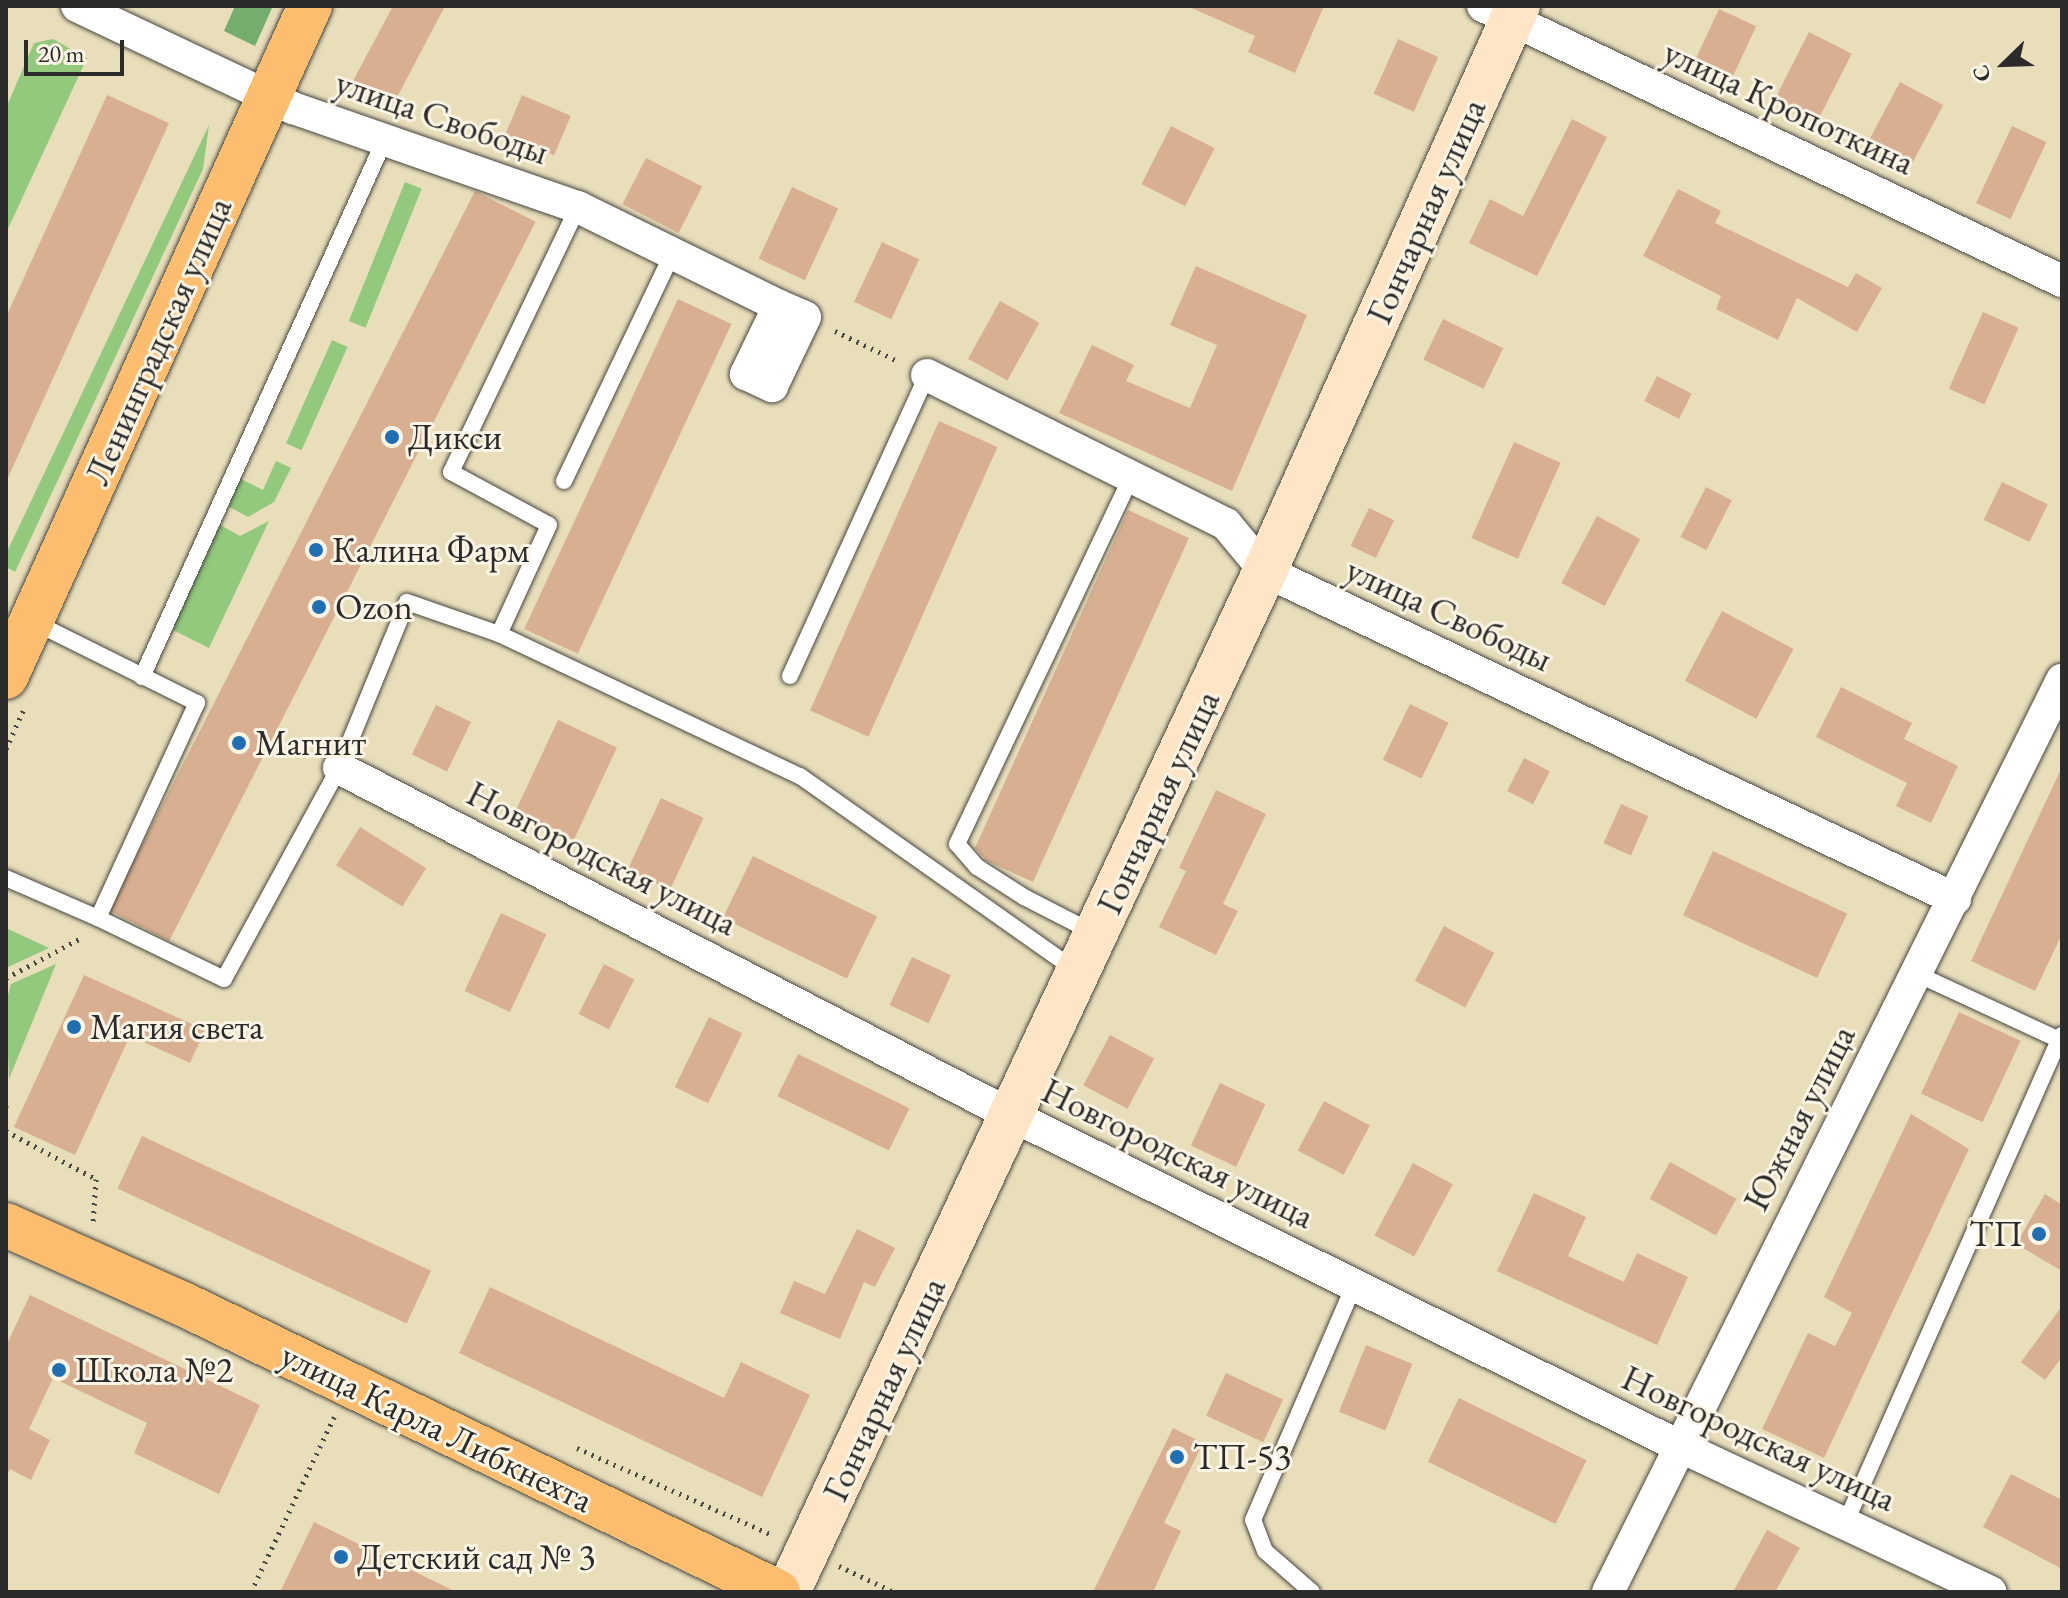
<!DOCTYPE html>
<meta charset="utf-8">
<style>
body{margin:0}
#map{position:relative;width:2068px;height:1598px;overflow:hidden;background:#e8deba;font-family:"EB Garamond",serif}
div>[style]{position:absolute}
.green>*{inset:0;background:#92c97c;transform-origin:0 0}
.forest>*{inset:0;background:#75ad6c}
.building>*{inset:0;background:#d8b091;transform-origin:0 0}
.path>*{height:5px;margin-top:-2.5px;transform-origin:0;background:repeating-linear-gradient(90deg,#474640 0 2px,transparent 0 8px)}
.roads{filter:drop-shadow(0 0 2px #474640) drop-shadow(0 0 2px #474640)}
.lane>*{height:16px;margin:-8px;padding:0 8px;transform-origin:8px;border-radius:8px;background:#fff}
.street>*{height:32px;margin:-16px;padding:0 16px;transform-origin:16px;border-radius:16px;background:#fff}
.secondary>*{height:44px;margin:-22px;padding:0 22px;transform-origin:22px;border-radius:22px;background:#fee5c5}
.primary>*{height:44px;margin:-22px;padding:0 22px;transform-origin:22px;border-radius:22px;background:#fcbd6f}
.dots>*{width:22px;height:22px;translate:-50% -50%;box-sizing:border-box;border:4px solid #fcf5e5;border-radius:50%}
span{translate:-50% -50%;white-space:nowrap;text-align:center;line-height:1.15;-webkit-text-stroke:6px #fcf5e5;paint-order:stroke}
.street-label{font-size:36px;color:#2b2b2b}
.poi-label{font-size:36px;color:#2b2b2b}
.left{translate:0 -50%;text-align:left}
.right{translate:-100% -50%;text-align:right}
.frame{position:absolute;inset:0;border:8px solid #2b2b2b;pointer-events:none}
.north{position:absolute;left:1964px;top:24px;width:80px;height:80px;-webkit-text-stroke:6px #fcf5e5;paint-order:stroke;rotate:247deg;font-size:22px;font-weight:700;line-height:32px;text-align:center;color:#2b2b2b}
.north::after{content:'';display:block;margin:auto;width:28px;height:36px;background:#2b2b2b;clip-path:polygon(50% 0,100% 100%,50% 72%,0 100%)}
.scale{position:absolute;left:24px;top:40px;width:100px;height:36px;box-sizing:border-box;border:4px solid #2b2b2b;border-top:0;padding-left:10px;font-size:24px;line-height:28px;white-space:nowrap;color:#2b2b2b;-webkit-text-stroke:6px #fcf5e5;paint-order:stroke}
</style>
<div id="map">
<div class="green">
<i style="clip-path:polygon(53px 39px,87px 58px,6px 233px,6px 108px,34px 43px)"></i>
<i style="clip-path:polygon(209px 125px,203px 169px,15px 572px,6px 567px,6px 554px)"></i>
<i style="left:405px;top:182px;width:18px;height:150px;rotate:22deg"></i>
<i style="left:332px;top:340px;width:17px;height:113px;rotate:24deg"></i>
<i style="clip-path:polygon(276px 461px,291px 468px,274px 502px,248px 517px,224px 504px,237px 477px,263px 490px)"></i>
<i style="clip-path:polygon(269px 521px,209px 648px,165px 626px,215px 522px,240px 536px)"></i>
<i style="clip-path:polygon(6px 928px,49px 948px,6px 968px)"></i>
<i style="clip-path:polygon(56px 964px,9px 1079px,6px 1002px,11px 984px)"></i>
</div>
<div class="forest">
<i style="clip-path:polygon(235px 6px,273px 6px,255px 46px,224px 31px)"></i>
</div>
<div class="building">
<i style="clip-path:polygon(393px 6px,445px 6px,394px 103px,353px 81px)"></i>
<i style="clip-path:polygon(1187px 6px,1324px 6px,1295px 73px,1248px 52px,1255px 36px)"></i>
<i style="left:1719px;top:9px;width:41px;height:58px;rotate:25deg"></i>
<i style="left:1809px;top:32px;width:48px;height:76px;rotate:27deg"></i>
<i style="left:1398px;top:39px;width:44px;height:60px;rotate:24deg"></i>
<i style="left:1900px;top:82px;width:49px;height:76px;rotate:28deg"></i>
<i style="clip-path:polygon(107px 95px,169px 123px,6px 482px,6px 317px)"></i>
<i style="left:522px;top:95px;width:53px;height:43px;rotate:23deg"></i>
<i style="clip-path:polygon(1572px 119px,1607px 137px,1537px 276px,1469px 243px,1490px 199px,1523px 216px)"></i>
<i style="left:1171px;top:126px;width:49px;height:65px;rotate:27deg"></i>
<i style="left:2012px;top:126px;width:38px;height:85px;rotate:25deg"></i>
<i style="left:646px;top:158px;width:63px;height:52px;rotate:27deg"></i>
<i style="left:792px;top:187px;width:51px;height:79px;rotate:25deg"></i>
<i style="clip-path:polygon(1678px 189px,1721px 211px,1715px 223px,1848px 287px,1856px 273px,1882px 288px,1857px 332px,1797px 298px,1778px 340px,1716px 309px,1721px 296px,1643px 256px)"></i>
<i style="left:475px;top:191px;width:68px;height:807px;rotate:27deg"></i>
<i style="left:882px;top:242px;width:41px;height:66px;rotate:25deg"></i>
<i style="clip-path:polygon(1196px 266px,1307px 315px,1232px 491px,1059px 413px,1092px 345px,1134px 365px,1126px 381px,1190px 408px,1217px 345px,1170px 325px)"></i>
<i style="left:678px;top:299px;width:59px;height:364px;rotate:25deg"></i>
<i style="left:1000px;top:301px;width:45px;height:66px;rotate:29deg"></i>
<i style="left:1983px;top:312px;width:39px;height:84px;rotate:24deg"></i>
<i style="left:1443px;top:319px;width:67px;height:45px;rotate:26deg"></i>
<i style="left:1657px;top:376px;width:39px;height:28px;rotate:27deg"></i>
<i style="left:939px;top:421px;width:64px;height:317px;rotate:24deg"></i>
<i style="left:1514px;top:442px;width:51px;height:105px;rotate:24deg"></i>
<i style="left:2002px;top:482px;width:51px;height:42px;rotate:26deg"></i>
<i style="left:1706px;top:487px;width:29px;height:56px;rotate:27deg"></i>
<i style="left:1369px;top:508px;width:28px;height:42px;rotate:26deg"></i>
<i style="clip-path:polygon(1128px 510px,1189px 538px,1033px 882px,987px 861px,975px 848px)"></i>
<i style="left:1597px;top:516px;width:49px;height:76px;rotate:28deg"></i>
<i style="left:1722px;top:611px;width:81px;height:79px;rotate:28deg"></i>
<i style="clip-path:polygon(1841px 687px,1912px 723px,1904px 739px,1958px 766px,1931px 823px,1896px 806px,1907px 783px,1816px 737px)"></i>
<i style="left:1410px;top:704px;width:43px;height:62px;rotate:26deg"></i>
<i style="left:436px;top:705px;width:39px;height:55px;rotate:26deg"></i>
<i style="left:558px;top:720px;width:65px;height:102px;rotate:25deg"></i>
<i style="left:1524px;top:758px;width:29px;height:37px;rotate:27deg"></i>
<i style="clip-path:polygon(2062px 767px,2062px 934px,2035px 991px,1971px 961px)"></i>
<i style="clip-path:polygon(1216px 790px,1266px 814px,1223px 904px,1238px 911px,1216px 955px,1159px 927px,1186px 871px,1179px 868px)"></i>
<i style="left:661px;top:798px;width:47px;height:80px;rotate:25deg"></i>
<i style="left:1621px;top:804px;width:30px;height:43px;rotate:24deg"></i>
<i style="left:360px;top:827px;width:78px;height:45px;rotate:32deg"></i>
<i style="left:1713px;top:851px;width:148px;height:71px;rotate:25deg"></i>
<i style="left:753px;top:856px;width:138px;height:69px;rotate:26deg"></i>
<i style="left:501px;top:913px;width:50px;height:86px;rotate:25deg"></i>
<i style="left:1444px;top:926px;width:57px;height:62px;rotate:28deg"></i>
<i style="left:912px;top:957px;width:43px;height:53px;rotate:25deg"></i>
<i style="left:604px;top:964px;width:34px;height:56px;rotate:27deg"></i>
<i style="clip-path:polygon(84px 975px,205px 1030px,190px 1063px,130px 1036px,75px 1155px,14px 1127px)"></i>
<i style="left:1959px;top:1012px;width:68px;height:90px;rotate:25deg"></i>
<i style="left:709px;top:1017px;width:37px;height:78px;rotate:26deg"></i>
<i style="left:1110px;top:1035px;width:50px;height:57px;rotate:28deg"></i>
<i style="left:798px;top:1054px;width:124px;height:47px;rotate:26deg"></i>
<i style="left:1220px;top:1083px;width:50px;height:69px;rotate:25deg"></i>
<i style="left:1324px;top:1101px;width:52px;height:56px;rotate:28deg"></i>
<i style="clip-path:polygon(1911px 1114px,1969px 1149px,1824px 1458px,1762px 1429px,1808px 1333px,1835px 1346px,1852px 1313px,1824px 1297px)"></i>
<i style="left:142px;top:1136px;width:319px;height:58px;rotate:25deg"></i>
<i style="left:1670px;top:1162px;width:76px;height:42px;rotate:29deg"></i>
<i style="left:1413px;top:1163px;width:45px;height:82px;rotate:28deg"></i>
<i style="clip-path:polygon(1534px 1193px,1586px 1217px,1568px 1256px,1624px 1282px,1637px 1253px,1688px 1277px,1657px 1345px,1497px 1271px)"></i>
<i style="clip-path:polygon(2045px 1194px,2062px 1205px,2062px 1271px,2016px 1244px)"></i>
<i style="clip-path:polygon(857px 1229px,895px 1248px,875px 1287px,864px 1282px,840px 1339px,780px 1313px,794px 1281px,825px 1294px)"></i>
<i style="clip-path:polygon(490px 1287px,724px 1398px,741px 1362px,810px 1395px,762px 1497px,459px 1353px)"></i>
<i style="clip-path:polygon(30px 1295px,260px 1405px,219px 1494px,134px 1453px,147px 1423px,53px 1378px,29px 1429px,50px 1440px,31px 1480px,10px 1469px,6px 1477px,6px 1346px)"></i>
<i style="clip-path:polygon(2062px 1306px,2062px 1357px,2045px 1380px,2021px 1362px)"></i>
<i style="left:1366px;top:1345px;width:50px;height:72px;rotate:22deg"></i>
<i style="left:1226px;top:1373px;width:63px;height:47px;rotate:25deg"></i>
<i style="left:1459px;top:1398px;width:142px;height:71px;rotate:26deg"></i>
<i style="clip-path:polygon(1173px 1428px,1203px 1443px,1164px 1523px,1181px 1531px,1153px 1592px,1093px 1592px)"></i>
<i style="clip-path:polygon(2011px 1474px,2062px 1500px,2062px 1569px,1983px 1527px)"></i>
<i style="clip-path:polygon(314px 1522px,456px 1592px,280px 1592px)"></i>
<i style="clip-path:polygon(1767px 1530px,1800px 1548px,1775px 1592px,1733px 1592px)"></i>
</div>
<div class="path">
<i style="left:835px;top:331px;width:70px;rotate:25.5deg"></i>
<i style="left:6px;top:749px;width:42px;rotate:-65.9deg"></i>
<i style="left:6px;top:978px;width:87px;rotate:-28deg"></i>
<i style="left:6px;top:1106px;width:2px;rotate:90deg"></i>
<i style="left:6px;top:1131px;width:102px;rotate:28.1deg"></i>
<i style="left:96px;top:1179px;width:45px;rotate:93.8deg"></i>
<i style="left:577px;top:1448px;width:214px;rotate:24deg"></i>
<i style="left:839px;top:1566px;width:61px;rotate:25.3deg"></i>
<i style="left:251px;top:1592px;width:194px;rotate:-64.6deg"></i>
</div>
<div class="roads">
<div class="lane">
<i style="left:578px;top:207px;width:294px;rotate:115.6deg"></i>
<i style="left:451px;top:472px;width:111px;rotate:28.4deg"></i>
<i style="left:549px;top:525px;width:120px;rotate:114.6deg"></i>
<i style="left:499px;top:634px;width:333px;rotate:25.3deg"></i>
<i style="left:800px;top:776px;width:338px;rotate:35.2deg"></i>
<i style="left:564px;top:481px;width:254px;rotate:-64.5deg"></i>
<i style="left:790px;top:676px;width:331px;rotate:-65.5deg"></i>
<i style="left:142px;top:677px;width:590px;rotate:-65.69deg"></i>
<i style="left:6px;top:878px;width:100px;rotate:23.5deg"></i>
<i style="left:98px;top:918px;width:237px;rotate:-65.3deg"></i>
<i style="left:197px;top:703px;width:182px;rotate:-153.6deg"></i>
<i style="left:98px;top:918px;width:140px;rotate:25.8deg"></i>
<i style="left:224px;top:979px;width:240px;rotate:-61.4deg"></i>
<i style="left:339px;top:768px;width:179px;rotate:-67.7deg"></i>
<i style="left:407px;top:602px;width:97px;rotate:19.2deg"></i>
<i style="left:1094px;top:933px;width:79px;rotate:-152.8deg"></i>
<i style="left:1024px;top:897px;width:56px;rotate:-147.4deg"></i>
<i style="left:977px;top:867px;width:30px;rotate:-131deg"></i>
<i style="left:957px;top:844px;width:405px;rotate:-64.6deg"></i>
<i style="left:1917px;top:974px;width:157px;rotate:24.9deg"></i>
<i style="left:2059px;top:1040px;width:6px;rotate:-59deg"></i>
<i style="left:1845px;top:1524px;width:529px;rotate:-66.15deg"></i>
<i style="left:1312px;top:1592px;width:62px;rotate:-138.9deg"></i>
<i style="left:1265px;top:1551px;width:33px;rotate:-111deg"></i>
<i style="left:1253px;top:1520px;width:256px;rotate:-66.7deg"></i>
</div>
<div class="street">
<i style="left:77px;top:6px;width:239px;rotate:25.3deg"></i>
<i style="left:293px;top:108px;width:302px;rotate:19.2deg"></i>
<i style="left:578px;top:207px;width:224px;rotate:26.2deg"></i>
<i style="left:779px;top:306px;width:76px;rotate:115.9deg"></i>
<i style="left:746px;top:374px;width:29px;rotate:25deg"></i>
<i style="left:772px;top:386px;width:76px;rotate:-64.4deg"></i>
<i style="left:805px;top:317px;width:28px;rotate:-157deg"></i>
<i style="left:1483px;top:6px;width:641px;rotate:25.41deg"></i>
<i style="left:927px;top:375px;width:334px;rotate:26.5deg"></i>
<i style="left:1226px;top:524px;width:61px;rotate:50.3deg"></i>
<i style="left:1265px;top:571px;width:764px;rotate:25.42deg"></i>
<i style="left:339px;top:768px;width:759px;rotate:27.31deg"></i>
<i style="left:1013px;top:1116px;width:743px;rotate:26.36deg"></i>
<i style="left:1679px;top:1446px;width:344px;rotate:25.1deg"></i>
<i style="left:1608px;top:1592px;width:1019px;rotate:-63.54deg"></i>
</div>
<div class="secondary">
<i style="left:788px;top:1592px;width:1127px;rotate:-64.96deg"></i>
<i style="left:1265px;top:571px;width:619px;rotate:-65.88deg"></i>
</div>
<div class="primary">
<i style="left:6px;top:677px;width:737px;rotate:-65.63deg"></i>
<i style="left:6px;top:1225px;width:194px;rotate:24.1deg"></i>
<i style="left:183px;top:1304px;width:661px;rotate:25.83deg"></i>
</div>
</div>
<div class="dots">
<i style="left:392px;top:437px;background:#1f6fb2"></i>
<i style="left:316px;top:550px;background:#1f6fb2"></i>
<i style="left:319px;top:607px;background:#1f6fb2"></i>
<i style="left:239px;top:743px;background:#1f6fb2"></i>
<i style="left:74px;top:1027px;background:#1f6fb2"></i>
<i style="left:2039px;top:1234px;background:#1f6fb2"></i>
<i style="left:59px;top:1370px;background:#1f6fb2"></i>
<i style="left:1177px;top:1457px;background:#1f6fb2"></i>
<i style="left:341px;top:1557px;background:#1f6fb2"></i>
</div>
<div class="street-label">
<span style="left:1789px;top:107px;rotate:25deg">улица Кропоткина</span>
<span style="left:442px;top:117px;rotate:19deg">улица Свободы</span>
<span style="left:1426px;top:211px;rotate:-66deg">Гончарная улица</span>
<span style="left:158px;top:341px;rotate:-66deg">Ленинградская улица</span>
<span style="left:1449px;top:614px;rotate:25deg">улица Свободы</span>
<span style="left:1158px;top:802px;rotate:-65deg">Гончарная улица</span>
<span style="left:602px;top:858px;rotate:27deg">Новгородская улица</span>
<span style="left:1799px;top:1118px;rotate:-63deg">Южная улица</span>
<span style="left:1178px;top:1153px;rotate:26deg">Новгородская улица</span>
<span style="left:884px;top:1389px;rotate:-65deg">Гончарная улица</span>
<span style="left:437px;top:1427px;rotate:26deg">улица Карла Либкнехта</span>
<span style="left:1759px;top:1438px;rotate:25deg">Новгородская улица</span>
</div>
<div class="poi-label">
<span class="left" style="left:408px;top:437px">Дикси</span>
<span class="left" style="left:332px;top:550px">Калина Фарм</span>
<span class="left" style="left:335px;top:607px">Ozon</span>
<span class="left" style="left:255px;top:743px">Магнит</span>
<span class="left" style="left:90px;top:1027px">Магия света</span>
<span class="right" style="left:2023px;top:1234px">ТП</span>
<span class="left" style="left:75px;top:1370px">Школа №2</span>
<span class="left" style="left:1193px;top:1457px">ТП-53</span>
<span class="left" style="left:357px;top:1557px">Детский сад № 3</span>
</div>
<div class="frame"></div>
<div class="north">С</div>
<div class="scale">20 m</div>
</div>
